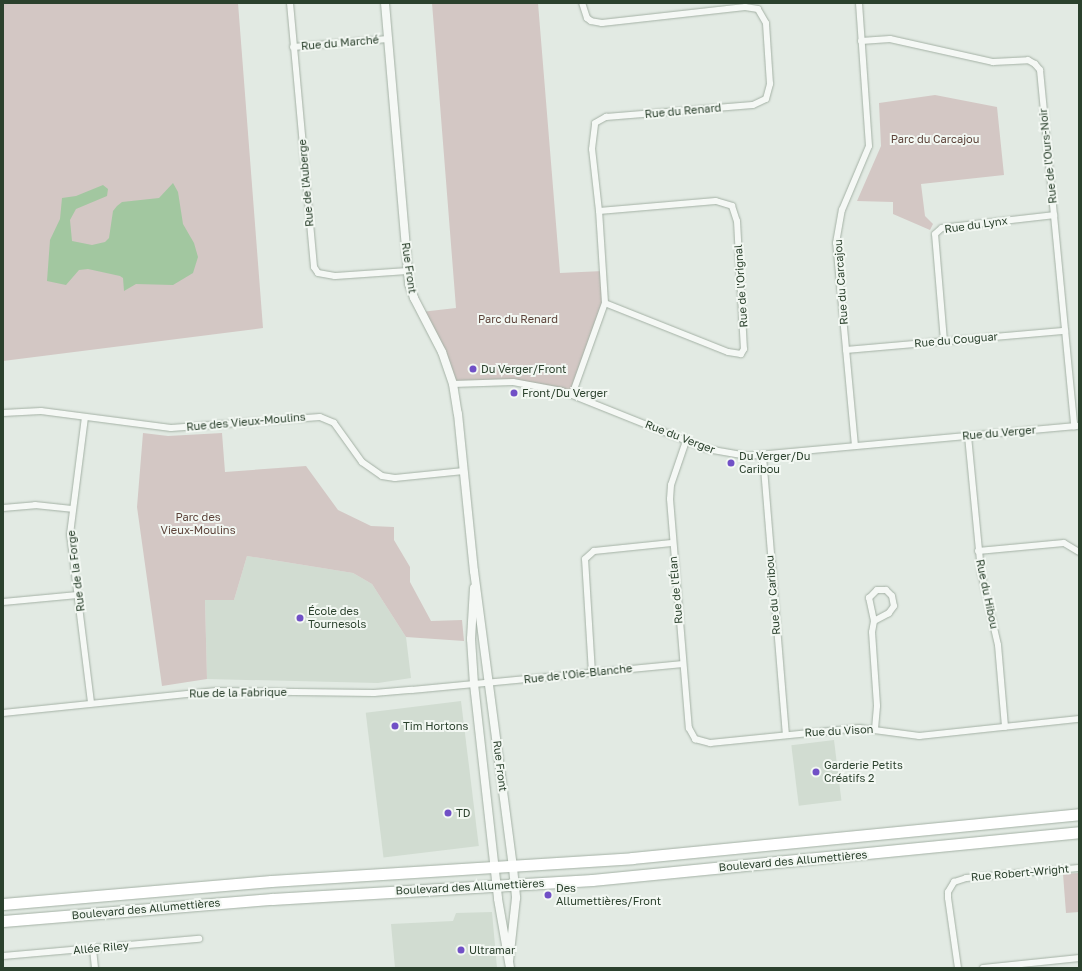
<!DOCTYPE html>
<meta charset="utf-8">
<style>
body{margin:0}
#map{position:relative;width:1082px;height:971px;overflow:hidden;background:#e2eae3;font-family:"Golos Text",sans-serif}
div>[style]{position:absolute}
.built>*{inset:0;background:#d1dcd1;transform-origin:0 0}
.green>*{inset:0;background:#d3c7c4}
.water>*{inset:0;background:#a2c7a0}
.roads{filter:drop-shadow(0 0 1px #a4b1a5) drop-shadow(0 0 1px #a4b1a5)}
.minor>*{height:6px;margin:-3px;padding:0 3px;transform-origin:3px;border-radius:3px;background:#f5f8f5}
.tertiary>*{height:8px;margin:-4px;padding:0 4px;transform-origin:4px;border-radius:4px;background:#f5f8f5}
.trunk>*{height:11px;margin:-5.5px;padding:0 5.5px;transform-origin:5.5px;border-radius:5.5px;background:#fff}
.dots>*{width:11px;height:11px;translate:-50% -50%;box-sizing:border-box;border:2px solid #f2f7f2;border-radius:50%}
span{translate:-50% -50%;white-space:nowrap;text-align:center;line-height:1.15;-webkit-text-stroke:4px #f2f7f2;paint-order:stroke}
.street-label{font-size:11px;color:#2b412d}
.park-label{font-size:11px;color:#5c4239}
.poi-label{font-size:11px;color:#2b412d}
.left{translate:0 -50%;text-align:left}
.frame{position:absolute;inset:0;border:4px solid #2b412d;pointer-events:none}
</style>
<div id="map">
<div class="built">
<i style="clip-path:polygon(247px 556px,353px 573px,372px 584px,406px 637px,411px 678px,378px 683px,207px 679px,205px 599px,234px 600px)"></i>
<i style="left:461px;top:701px;width:146px;height:96px;rotate:83deg"></i>
<i style="left:834px;top:740px;width:61px;height:43px;rotate:83deg"></i>
<i style="clip-path:polygon(492px 912px,497px 968px,395px 968px,391px 924px,453px 921px,456px 913px)"></i>
</div>
<div class="green">
<i style="clip-path:polygon(3px 3px,238px 3px,263px 328px,3px 361px)"></i>
<i style="clip-path:polygon(432px 3px,538px 3px,560px 273px,603px 271px,605px 303px,572px 395px,530px 385px,453px 384px,421px 312px,456px 308px)"></i>
<i style="clip-path:polygon(935px 95px,997px 107px,1004px 175px,921px 184px,925px 216px,933px 224px,930px 230px,893px 214px,893px 202px,857px 201px,881px 146px,879px 103px)"></i>
<i style="clip-path:polygon(143px 433px,168px 436px,222px 433px,225px 472px,306px 466px,338px 510px,371px 526px,394px 527px,394px 540px,410px 567px,410px 582px,431px 621px,462px 620px,464px 641px,406px 637px,372px 584px,353px 573px,247px 556px,234px 600px,205px 600px,207px 679px,162px 686px,137px 507px)"></i>
<i style="clip-path:polygon(1079px 873px,1079px 912px,1066px 913px,1063px 874px)"></i>
</div>
<div class="water">
<i style="clip-path:polygon(173px 183px,178px 192px,183px 224px,194px 243px,198px 257px,193px 273px,173px 285px,136px 284px,124px 291px,123px 278px,120px 276px,88px 269px,79px 270px,66px 285px,47px 281px,50px 240px,60px 219px,62px 198px,76px 196px,103px 185px,108px 189px,107px 196px,76px 209px,70px 220px,72px 241px,92px 245px,105px 242px,109px 238px,113px 211px,117px 206px,122px 202px,159px 198px)"></i>
</div>
<div class="roads">
<div class="minor">
<i style="left:290px;top:3px;width:265px;rotate:84.8deg"></i>
<i style="left:314px;top:267px;width:7px;rotate:56deg"></i>
<i style="left:318px;top:273px;width:17px;rotate:10deg"></i>
<i style="left:335px;top:276px;width:73px;rotate:-3.9deg"></i>
<i style="left:861px;top:41px;width:29px;rotate:-4deg"></i>
<i style="left:890px;top:39px;width:106px;rotate:12.6deg"></i>
<i style="left:993px;top:62px;width:35px;rotate:-3deg"></i>
<i style="left:1028px;top:60px;width:8px;rotate:30deg"></i>
<i style="left:1035px;top:64px;width:8px;rotate:50deg"></i>
<i style="left:1040px;top:70px;width:358px;rotate:84.5deg"></i>
<i style="left:293px;top:47px;width:95px;rotate:-4.8deg"></i>
<i style="left:599px;top:211px;width:117px;rotate:-4.9deg"></i>
<i style="left:716px;top:201px;width:17px;rotate:17deg"></i>
<i style="left:732px;top:206px;width:16px;rotate:72deg"></i>
<i style="left:737px;top:221px;width:128px;rotate:86.9deg"></i>
<i style="left:744px;top:349px;width:6px;rotate:121deg"></i>
<i style="left:741px;top:354px;width:13px;rotate:-171deg"></i>
<i style="left:728px;top:352px;width:132px;rotate:-158.3deg"></i>
<i style="left:944px;top:341px;width:107px;rotate:-94.8deg"></i>
<i style="left:935px;top:234px;width:9px;rotate:-41deg"></i>
<i style="left:942px;top:228px;width:113px;rotate:-6.6deg"></i>
<i style="left:846px;top:350px;width:220px;rotate:-5deg"></i>
<i style="left:453px;top:384px;width:60px;rotate:-1.9deg"></i>
<i style="left:513px;top:382px;width:50px;rotate:10.4deg"></i>
<i style="left:562px;top:391px;width:156px;rotate:21.8deg"></i>
<i style="left:707px;top:449px;width:41px;rotate:9.9deg"></i>
<i style="left:747px;top:456px;width:333px;rotate:-5.2deg"></i>
<i style="left:572px;top:395px;width:98px;rotate:-70.3deg"></i>
<i style="left:605px;top:303px;width:92px;rotate:-93.7deg"></i>
<i style="left:599px;top:211px;width:62px;rotate:-96.4deg"></i>
<i style="left:592px;top:149px;width:26px;rotate:-83deg"></i>
<i style="left:595px;top:123px;width:13px;rotate:-29deg"></i>
<i style="left:606px;top:117px;width:147px;rotate:-4.7deg"></i>
<i style="left:753px;top:105px;width:14px;rotate:-25deg"></i>
<i style="left:766px;top:99px;width:16px;rotate:-75deg"></i>
<i style="left:770px;top:84px;width:61px;rotate:-93.8deg"></i>
<i style="left:766px;top:23px;width:16px;rotate:-120deg"></i>
<i style="left:758px;top:9px;width:13px;rotate:-171deg"></i>
<i style="left:745px;top:7px;width:144px;rotate:173.6deg"></i>
<i style="left:602px;top:23px;width:11px;rotate:-170deg"></i>
<i style="left:591px;top:21px;width:5px;rotate:-143deg"></i>
<i style="left:587px;top:18px;width:16px;rotate:-108deg"></i>
<i style="left:3px;top:413px;width:38px;rotate:-3deg"></i>
<i style="left:41px;top:411px;width:131px;rotate:7.5deg"></i>
<i style="left:171px;top:428px;width:149px;rotate:-4.2deg"></i>
<i style="left:320px;top:417px;width:15px;rotate:23deg"></i>
<i style="left:334px;top:423px;width:48px;rotate:54.3deg"></i>
<i style="left:362px;top:462px;width:24px;rotate:35deg"></i>
<i style="left:382px;top:476px;width:13px;rotate:9deg"></i>
<i style="left:395px;top:478px;width:69px;rotate:-5.8deg"></i>
<i style="left:85px;top:417px;width:118px;rotate:97.3deg"></i>
<i style="left:70px;top:534px;width:169px;rotate:82.9deg"></i>
<i style="left:968px;top:436px;width:137px;rotate:84.5deg"></i>
<i style="left:981px;top:572px;width:75px;rotate:76.9deg"></i>
<i style="left:998px;top:645px;width:82px;rotate:85.1deg"></i>
<i style="left:686px;top:441px;width:46px;rotate:108.8deg"></i>
<i style="left:671px;top:485px;width:14px;rotate:94deg"></i>
<i style="left:670px;top:499px;width:230px;rotate:85.3deg"></i>
<i style="left:689px;top:728px;width:13px;rotate:61deg"></i>
<i style="left:695px;top:739px;width:16px;rotate:15deg"></i>
<i style="left:710px;top:743px;width:150px;rotate:-5.7deg"></i>
<i style="left:859px;top:728px;width:61px;rotate:7.6deg"></i>
<i style="left:919px;top:736px;width:161px;rotate:-6.1deg"></i>
<i style="left:855px;top:446px;width:204px;rotate:-95.3deg"></i>
<i style="left:836px;top:243px;width:34px;rotate:-80deg"></i>
<i style="left:842px;top:210px;width:69px;rotate:-67.1deg"></i>
<i style="left:869px;top:146px;width:143px;rotate:-94deg"></i>
<i style="left:763px;top:456px;width:280px;rotate:85.3deg"></i>
<i style="left:3px;top:508px;width:32px;rotate:-5deg"></i>
<i style="left:35px;top:505px;width:37px;rotate:6deg"></i>
<i style="left:978px;top:551px;width:86px;rotate:-5.3deg"></i>
<i style="left:1064px;top:543px;width:17px;rotate:31deg"></i>
<i style="left:3px;top:602px;width:75px;rotate:-5.3deg"></i>
<i style="left:874px;top:621px;width:24px;rotate:-102deg"></i>
<i style="left:869px;top:598px;width:11px;rotate:-45deg"></i>
<i style="left:877px;top:590px;width:9px"></i>
<i style="left:886px;top:590px;width:8px;rotate:45deg"></i>
<i style="left:892px;top:596px;width:10px;rotate:79deg"></i>
<i style="left:894px;top:606px;width:9px;rotate:126deg"></i>
<i style="left:889px;top:613px;width:17px;rotate:152deg"></i>
<i style="left:874px;top:621px;width:11px;rotate:100deg"></i>
<i style="left:872px;top:632px;width:74px;rotate:86.1deg"></i>
<i style="left:877px;top:706px;width:22px;rotate:95deg"></i>
<i style="left:592px;top:673px;width:114px;rotate:-93.5deg"></i>
<i style="left:585px;top:559px;width:12px;rotate:-42deg"></i>
<i style="left:594px;top:551px;width:78px;rotate:-5.9deg"></i>
<i style="left:3px;top:713px;width:214px;rotate:-5.9deg"></i>
<i style="left:216px;top:691px;width:158px;rotate:0.7deg"></i>
<i style="left:374px;top:693px;width:38px;rotate:-5deg"></i>
<i style="left:412px;top:690px;width:272px;rotate:-5.5deg"></i>
<i style="left:93px;top:949px;width:19px;rotate:84deg"></i>
<i style="left:3px;top:956px;width:197px;rotate:-5deg"></i>
<i style="left:958px;top:968px;width:71px;rotate:-98.1deg"></i>
<i style="left:948px;top:898px;width:6px;rotate:-90deg"></i>
<i style="left:948px;top:892px;width:12px;rotate:-59deg"></i>
<i style="left:954px;top:882px;width:13px;rotate:-18deg"></i>
<i style="left:966px;top:878px;width:113px;rotate:-5.1deg"></i>
<i style="left:983px;top:968px;width:97px;rotate:-5.9deg"></i>
</div>
<div class="tertiary">
<i style="left:385px;top:3px;width:282px;rotate:85.1deg"></i>
<i style="left:409px;top:284px;width:15px;rotate:70deg"></i>
<i style="left:414px;top:298px;width:61px;rotate:62.6deg"></i>
<i style="left:442px;top:352px;width:34px;rotate:71deg"></i>
<i style="left:453px;top:384px;width:30px;rotate:81deg"></i>
<i style="left:458px;top:414px;width:158px;rotate:84.2deg"></i>
<i style="left:474px;top:571px;width:300px;rotate:82.5deg"></i>
<i style="left:513px;top:868px;width:30px;rotate:84deg"></i>
<i style="left:516px;top:898px;width:63px;rotate:96.3deg"></i>
<i style="left:474px;top:588px;width:51px;rotate:93.4deg"></i>
<i style="left:471px;top:639px;width:45px;rotate:86.2deg"></i>
<i style="left:474px;top:684px;width:216px;rotate:83.6deg"></i>
<i style="left:498px;top:899px;width:70px;rotate:80.1deg"></i>
</div>
<div class="trunk">
<i style="left:3px;top:904px;width:269px;rotate:-4.9deg"></i>
<i style="left:271px;top:881px;width:362px;rotate:-3.6deg"></i>
<i style="left:632px;top:858px;width:449px;rotate:-5.6deg"></i>
<i style="left:3px;top:921px;width:270px;rotate:-4.7deg"></i>
<i style="left:272px;top:899px;width:321px;rotate:-3.4deg"></i>
<i style="left:592px;top:880px;width:489px;rotate:-5.6deg"></i>
</div>
</div>
<div class="dots">
<i style="left:473px;top:369px;background:#7150c6"></i>
<i style="left:514px;top:393px;background:#7150c6"></i>
<i style="left:731px;top:463px;background:#7150c6"></i>
<i style="left:300px;top:618px;background:#7150c6"></i>
<i style="left:395px;top:726px;background:#7150c6"></i>
<i style="left:816px;top:772px;background:#7150c6"></i>
<i style="left:448px;top:813px;background:#7150c6"></i>
<i style="left:548px;top:895px;background:#7150c6"></i>
<i style="left:461px;top:950px;background:#7150c6"></i>
</div>
<div class="street-label">
<span style="left:340px;top:43px;rotate:-5deg">Rue du Marché</span>
<span style="left:683px;top:111px;rotate:-5deg">Rue du Renard</span>
<span style="left:1048px;top:156px;rotate:-96deg">Rue de l'Ours-Noir</span>
<span style="left:306px;top:183px;rotate:-95deg">Rue de l'Auberge</span>
<span style="left:976px;top:225px;rotate:-8deg">Rue du Lynx</span>
<span style="left:409px;top:268px;rotate:82deg">Rue Front</span>
<span style="left:841px;top:282px;rotate:-94deg">Rue du Carcajou</span>
<span style="left:741px;top:286px;rotate:-94deg">Rue de l'Orignal</span>
<span style="left:956px;top:340px;rotate:-5deg">Rue du Couguar</span>
<span style="left:246px;top:422px;rotate:-5deg">Rue des Vieux-Moulins</span>
<span style="left:999px;top:433px;rotate:-5deg">Rue du Verger</span>
<span style="left:680px;top:437px;rotate:21deg">Rue du Verger</span>
<span style="left:76px;top:571px;rotate:-97deg">Rue de la Forge</span>
<span style="left:676px;top:590px;rotate:-95deg">Rue de l'Élan</span>
<span style="left:987px;top:594px;rotate:78deg">Rue du Hibou</span>
<span style="left:773px;top:595px;rotate:-95deg">Rue du Caribou</span>
<span style="left:578px;top:674px;rotate:-6deg">Rue de l'Oie-Blanche</span>
<span style="left:238px;top:693px;rotate:-1deg">Rue de la Fabrique</span>
<span style="left:839px;top:731px;rotate:-3deg">Rue du Vison</span>
<span style="left:500px;top:766px;rotate:83deg">Rue Front</span>
<span style="left:793px;top:861px;rotate:-5deg">Boulevard des Allumettières</span>
<span style="left:1020px;top:873px;rotate:-5deg">Rue Robert-Wright</span>
<span style="left:470px;top:887px;rotate:-3deg">Boulevard des Allumettières</span>
<span style="left:146px;top:909px;rotate:-5deg">Boulevard des Allumettières</span>
<span style="left:101px;top:948px;rotate:-5deg">Allée Riley</span>
</div>
<div class="park-label">
<span style="left:935px;top:139px">Parc du Carcajou</span>
<span style="left:518px;top:319px">Parc du Renard</span>
<span style="left:198px;top:524px">Parc des<br>Vieux-Moulins</span>
</div>
<div class="poi-label">
<span class="left" style="left:481px;top:369px">Du Verger/Front</span>
<span class="left" style="left:522px;top:393px">Front/Du Verger</span>
<span class="left" style="left:739px;top:463px">Du Verger/Du<br>Caribou</span>
<span class="left" style="left:308px;top:618px">École des<br>Tournesols</span>
<span class="left" style="left:403px;top:726px">Tim Hortons</span>
<span class="left" style="left:824px;top:772px">Garderie Petits<br>Créatifs 2</span>
<span class="left" style="left:456px;top:813px">TD</span>
<span class="left" style="left:556px;top:895px">Des<br>Allumettières/Front</span>
<span class="left" style="left:469px;top:950px">Ultramar</span>
</div>
<div class="frame"></div>
</div>
